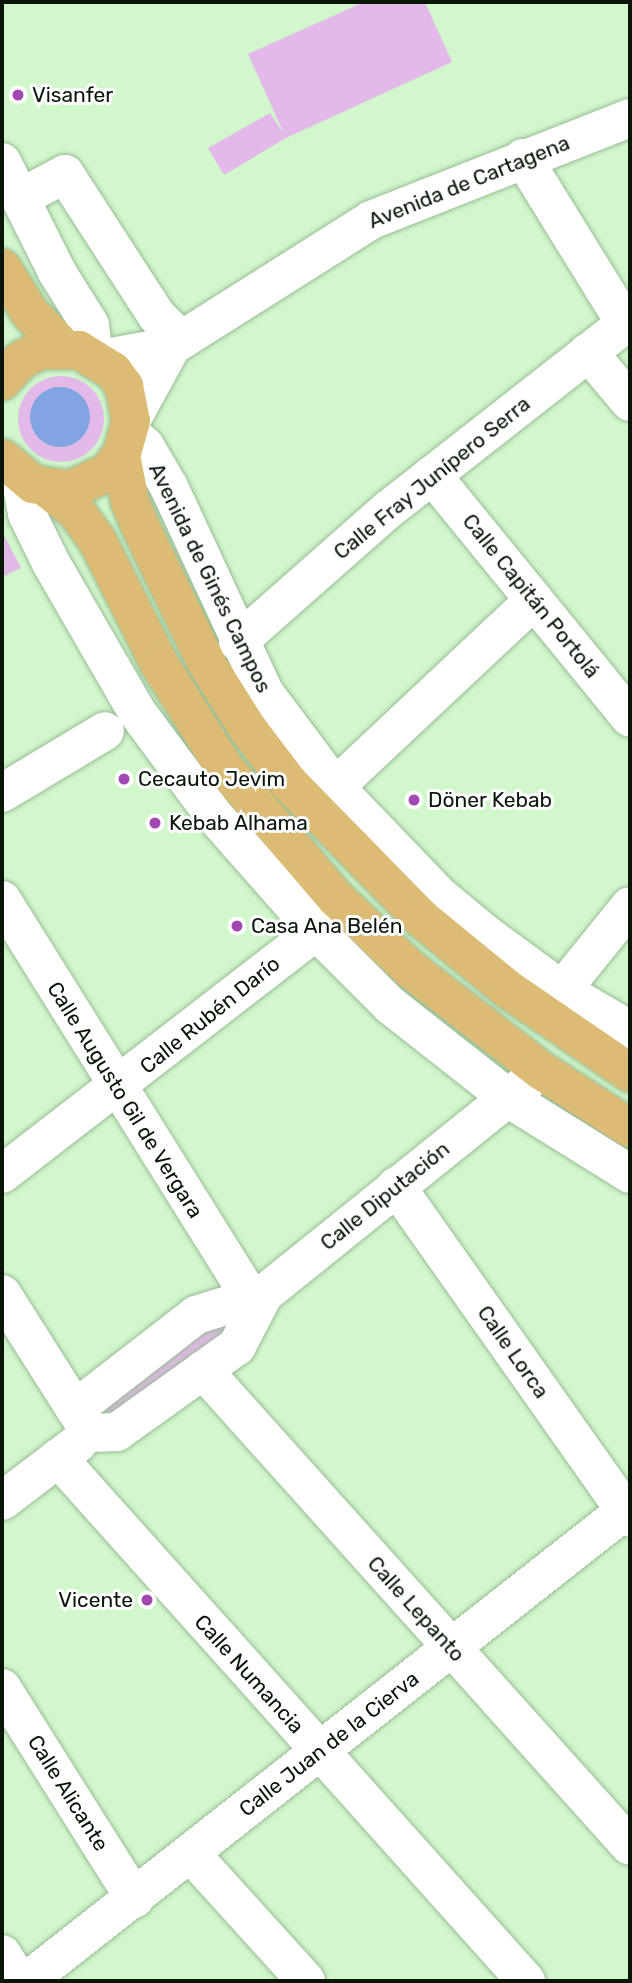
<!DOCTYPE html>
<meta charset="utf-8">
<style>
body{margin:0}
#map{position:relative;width:632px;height:1983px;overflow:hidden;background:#d2f7cd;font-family:Rubik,sans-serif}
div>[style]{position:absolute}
.green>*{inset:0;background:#e3b9ea}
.round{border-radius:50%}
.water>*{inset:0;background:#81a4e2}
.roads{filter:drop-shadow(0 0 2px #99bc94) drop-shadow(0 0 2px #99bc94)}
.minor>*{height:38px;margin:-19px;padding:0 19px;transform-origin:19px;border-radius:19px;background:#fff}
.major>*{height:38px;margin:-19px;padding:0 19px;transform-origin:19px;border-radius:19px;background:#dcbc75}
.dots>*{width:19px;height:19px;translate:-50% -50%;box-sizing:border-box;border:4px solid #fff;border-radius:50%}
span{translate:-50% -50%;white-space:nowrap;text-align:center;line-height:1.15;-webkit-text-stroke:6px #fff;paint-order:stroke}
.poi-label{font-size:21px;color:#081507}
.left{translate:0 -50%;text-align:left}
.right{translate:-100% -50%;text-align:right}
.street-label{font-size:21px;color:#081507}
.frame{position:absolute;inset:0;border:4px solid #081507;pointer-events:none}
</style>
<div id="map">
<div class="green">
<i style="clip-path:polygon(364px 2px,425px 2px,452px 62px,286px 138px,224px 175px,208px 148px,270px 113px,284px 134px,248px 54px)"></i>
<i class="round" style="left:18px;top:376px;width:86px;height:86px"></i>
<i style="clip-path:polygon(2px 531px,21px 568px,2px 577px)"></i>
<i style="clip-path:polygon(221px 1314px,234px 1330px,106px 1418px,108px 1398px)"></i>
</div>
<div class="water">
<i class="round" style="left:30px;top:387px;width:60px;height:60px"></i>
</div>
<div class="roads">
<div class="minor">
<i style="left:523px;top:158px;width:194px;rotate:58.3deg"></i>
<i style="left:2px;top:162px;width:123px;rotate:63.4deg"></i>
<i style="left:57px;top:272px;width:62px;rotate:58.1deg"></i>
<i style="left:90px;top:325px;width:31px;rotate:83deg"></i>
<i style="left:20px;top:198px;width:51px;rotate:-28.1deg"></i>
<i style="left:65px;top:174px;width:169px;rotate:57.1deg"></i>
<i style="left:157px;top:316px;width:34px;rotate:45deg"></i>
<i style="left:588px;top:352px;width:65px;rotate:50deg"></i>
<i style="left:100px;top:359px;width:73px;rotate:-10.2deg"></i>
<i style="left:172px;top:346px;width:236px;rotate:-32.3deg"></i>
<i style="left:371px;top:220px;width:278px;rotate:-21.5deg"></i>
<i style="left:131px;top:421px;width:85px;rotate:-61.3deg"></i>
<i style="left:130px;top:433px;width:20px;rotate:41deg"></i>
<i style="left:145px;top:446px;width:48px;rotate:59.7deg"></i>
<i style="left:169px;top:487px;width:226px;rotate:65.1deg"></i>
<i style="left:264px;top:692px;width:119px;rotate:53.2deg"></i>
<i style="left:335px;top:787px;width:151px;rotate:46.1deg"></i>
<i style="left:440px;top:896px;width:56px;rotate:39.9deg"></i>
<i style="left:483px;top:932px;width:98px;rotate:36.3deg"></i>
<i style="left:562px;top:990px;width:79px;rotate:30.5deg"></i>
<i style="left:432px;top:475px;width:313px;rotate:50.8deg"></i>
<i style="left:20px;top:477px;width:38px;rotate:79deg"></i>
<i style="left:27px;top:514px;width:55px;rotate:63.9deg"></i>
<i style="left:51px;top:563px;width:172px;rotate:60deg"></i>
<i style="left:137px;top:712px;width:126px;rotate:53.4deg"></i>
<i style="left:212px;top:813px;width:157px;rotate:48.6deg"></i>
<i style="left:316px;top:931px;width:105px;rotate:45deg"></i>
<i style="left:390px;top:1005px;width:150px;rotate:38.2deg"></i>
<i style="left:508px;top:1098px;width:144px;rotate:31.9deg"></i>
<i style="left:238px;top:642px;width:201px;rotate:-41.4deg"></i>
<i style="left:389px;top:509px;width:306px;rotate:-38.1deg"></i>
<i style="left:335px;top:787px;width:273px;rotate:-43.2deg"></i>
<i style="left:2px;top:793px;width:120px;rotate:-31deg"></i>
<i style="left:2px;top:900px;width:469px;rotate:58deg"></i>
<i style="left:562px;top:990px;width:108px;rotate:-51deg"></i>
<i style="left:2px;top:1174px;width:397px;rotate:-37.7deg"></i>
<i style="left:396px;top:1186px;width:406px;rotate:54.8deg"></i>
<i style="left:2px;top:1294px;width:136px;rotate:57.6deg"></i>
<i style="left:264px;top:1294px;width:59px;rotate:117.4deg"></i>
<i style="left:237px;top:1346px;width:148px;rotate:144.4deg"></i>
<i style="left:117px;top:1432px;width:26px;rotate:178deg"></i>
<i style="left:91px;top:1433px;width:29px;rotate:-124deg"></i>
<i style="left:75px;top:1409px;width:153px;rotate:-37.8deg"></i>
<i style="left:196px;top:1315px;width:71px;rotate:-17.2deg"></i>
<i style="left:264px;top:1294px;width:336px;rotate:-38.8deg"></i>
<i style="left:203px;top:1370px;width:639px;rotate:48.11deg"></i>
<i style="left:58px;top:1458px;width:702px;rotate:48.18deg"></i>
<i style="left:2px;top:1501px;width:96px;rotate:-37.3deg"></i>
<i style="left:2px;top:1688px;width:249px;rotate:57.8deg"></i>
<i style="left:191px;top:1854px;width:171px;rotate:47.8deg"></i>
<i style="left:2px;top:1954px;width:32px;rotate:58deg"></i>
<i style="left:27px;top:1981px;width:767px;rotate:-38.17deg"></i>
</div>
<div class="major">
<i style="left:2px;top:268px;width:53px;rotate:58.1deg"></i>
<i style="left:30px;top:313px;width:49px;rotate:45.8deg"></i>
<i style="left:2px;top:381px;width:28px;rotate:-48deg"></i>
<i style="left:21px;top:360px;width:22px;rotate:-27deg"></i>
<i style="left:41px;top:350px;width:38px"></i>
<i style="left:79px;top:350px;width:40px;rotate:32deg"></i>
<i style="left:113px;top:371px;width:19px;rotate:54deg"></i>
<i style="left:124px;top:386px;width:36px;rotate:79deg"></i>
<i style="left:131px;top:421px;width:35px;rotate:106deg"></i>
<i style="left:121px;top:455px;width:21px;rotate:127deg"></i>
<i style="left:108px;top:472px;width:42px;rotate:154.7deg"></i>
<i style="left:70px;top:490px;width:37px;rotate:-171deg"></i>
<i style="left:33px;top:484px;width:40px;rotate:-140deg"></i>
<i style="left:121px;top:455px;width:48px;rotate:79.2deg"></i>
<i style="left:130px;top:502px;width:28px;rotate:67deg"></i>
<i style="left:141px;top:528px;width:151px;rotate:64.1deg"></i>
<i style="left:207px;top:664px;width:77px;rotate:57.8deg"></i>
<i style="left:248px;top:729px;width:68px;rotate:52.8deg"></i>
<i style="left:289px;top:783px;width:189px;rotate:45.6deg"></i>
<i style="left:421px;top:918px;width:114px;rotate:39.3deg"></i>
<i style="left:509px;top:990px;width:147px;rotate:34.4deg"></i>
<i style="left:48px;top:489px;width:34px;rotate:38deg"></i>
<i style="left:75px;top:510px;width:37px;rotate:54deg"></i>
<i style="left:97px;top:540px;width:140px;rotate:63.3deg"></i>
<i style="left:160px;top:665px;width:120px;rotate:57.9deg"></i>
<i style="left:224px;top:767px;width:172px;rotate:49.5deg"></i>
<i style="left:336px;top:898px;width:101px;rotate:43.8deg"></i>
<i style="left:409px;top:968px;width:168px;rotate:37.8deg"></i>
<i style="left:542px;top:1071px;width:105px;rotate:32.9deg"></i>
</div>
</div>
<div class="dots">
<i style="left:18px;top:95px;background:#a348b3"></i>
<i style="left:124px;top:779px;background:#a348b3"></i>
<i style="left:414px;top:800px;background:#a348b3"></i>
<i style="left:155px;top:823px;background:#a348b3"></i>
<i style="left:237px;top:926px;background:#a348b3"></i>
<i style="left:147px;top:1600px;background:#a348b3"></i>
</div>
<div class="poi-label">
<span class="left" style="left:32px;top:95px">Visanfer</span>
<span class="left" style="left:138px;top:779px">Cecauto Jevim</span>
<span class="left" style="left:428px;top:800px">Döner Kebab</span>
<span class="left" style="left:169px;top:823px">Kebab Alhama</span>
<span class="left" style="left:251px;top:926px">Casa Ana Belén</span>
<span class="right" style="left:133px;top:1600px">Vicente</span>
</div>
<div class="street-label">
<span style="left:469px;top:182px;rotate:-22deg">Avenida de Cartagena</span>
<span style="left:432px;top:478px;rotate:-39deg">Calle Fray Junípero Serra</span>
<span style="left:210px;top:578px;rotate:64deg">Avenida de Ginés Campos</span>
<span style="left:531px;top:596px;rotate:51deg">Calle Capitán Portolá</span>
<span style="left:210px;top:1015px;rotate:-39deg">Calle Rubén Darío</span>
<span style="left:125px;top:1100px;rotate:58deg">Calle Augusto Gil de Vergara</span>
<span style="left:385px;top:1196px;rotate:-39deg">Calle Diputación</span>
<span style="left:513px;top:1352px;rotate:55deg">Calle Lorca</span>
<span style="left:416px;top:1609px;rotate:48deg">Calle Lepanto</span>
<span style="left:249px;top:1674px;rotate:48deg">Calle Numancia</span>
<span style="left:329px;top:1744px;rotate:-38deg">Calle Juan de la Cierva</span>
<span style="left:68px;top:1793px;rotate:58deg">Calle Alicante</span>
</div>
<div class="frame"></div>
</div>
